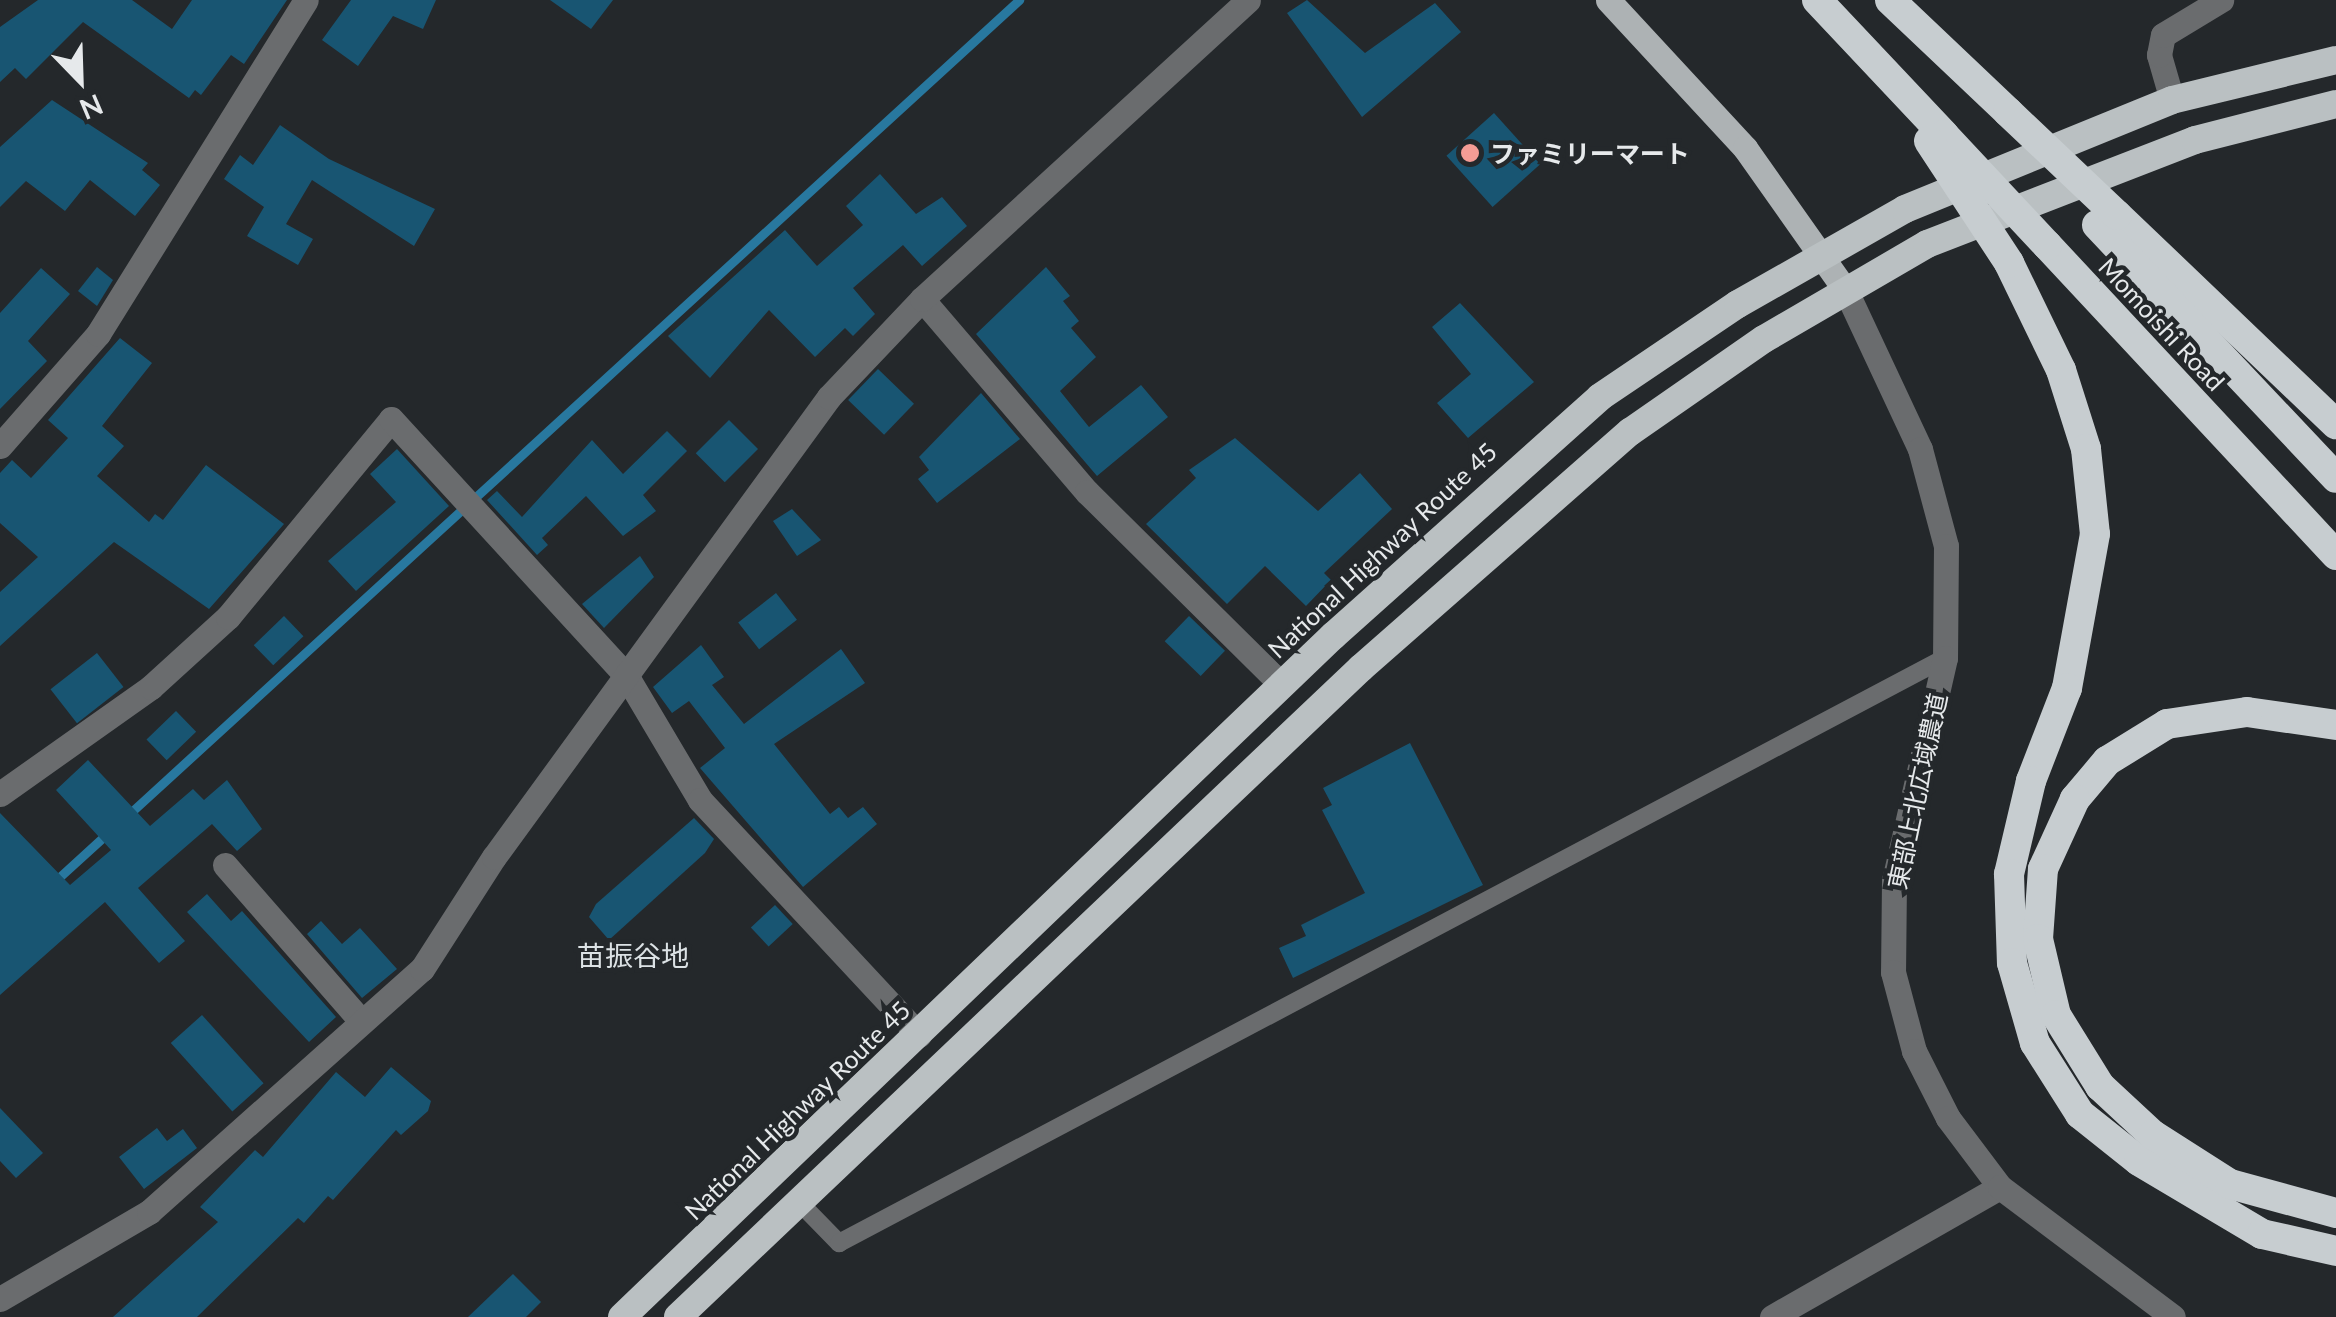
<!DOCTYPE html>
<meta charset="utf-8">
<style>
body{margin:0}
#map{position:relative;width:2336px;height:1317px;overflow:hidden;background:#24282b;font-family:Lato,"Noto Sans JP",sans-serif}
div>[style]{position:absolute}
.stream>*{height:9px;margin:-4.5px;padding:0 4.5px;transform-origin:4.5px;border-radius:4.5px;background:#28789f}
.building>*{inset:0;background:#185572;transform-origin:0 0}
.service>*{height:18px;margin:-9px;padding:0 9px;transform-origin:9px;border-radius:9px;background:#6a6c6e}
.minor>*{height:25px;margin:-12.5px;padding:0 12.5px;transform-origin:12.5px;border-radius:12.5px;background:#6a6c6e}
.tertiary>*{height:25px;margin:-12.5px;padding:0 12.5px;transform-origin:12.5px;border-radius:12.5px;background:#6a6c6e}
.primary>*{height:25px;margin:-12.5px;padding:0 12.5px;transform-origin:12.5px;border-radius:12.5px;background:#adb2b4}
.trunk>*{height:28px;margin:-14px;padding:0 14px;transform-origin:14px;border-radius:14px;background:#bac0c2}
.motorway>*{height:30px;margin:-15px;padding:0 15px;transform-origin:15px;border-radius:15px;background:#c7cdd0}
.motorway-bridge>*{height:30px;margin:-15px;padding:0 15px;transform-origin:15px;border-radius:15px;background:#c7cdd0}
.dots>*{width:28px;height:28px;translate:-50% -50%;box-sizing:border-box;border:5px solid #24282b;border-radius:50%}
span{translate:-50% -50%;white-space:nowrap;text-align:center;line-height:1.15;-webkit-text-stroke:9px #24282b;paint-order:stroke}
.poi-label{font-size:25px;color:#e6e9eb;font-weight:700}
.left{translate:0 -50%;text-align:left}
.street-label{font-size:25px;color:#e6e9eb}
.neighbourhood-label{font-size:28px;color:#dce2e5}
.north{position:absolute;left:30px;top:30px;width:100px;height:100px;-webkit-text-stroke:8px #24282b;paint-order:stroke;rotate:157deg;font-size:28px;font-weight:700;line-height:40px;text-align:center;color:#e6e9eb}
.north::after{content:'';display:block;margin:auto;width:35px;height:45px;background:#e6e9eb;clip-path:polygon(50% 0,100% 100%,50% 72%,0 100%)}
</style>
<div id="map">
<div class="stream">
<i style="left:128px;top:815px;width:1208px;rotate:-42.45deg"></i>
<i style="left:54px;top:882px;width:74px;rotate:-42.3deg"></i>
</div>
<div class="building">
<i style="clip-path:polygon(38px 0,132px 0,172px 29px,192px 0,287px 0,244px 64px,231px 55px,201px 95px,195px 90px,189px 98px,83px 22px,26px 79px,15px 68px,0 82px,0 27px)"></i>
<i style="clip-path:polygon(351px 0,436px 0,423px 29px,393px 16px,358px 66px,322px 40px)"></i>
<i style="clip-path:polygon(550px 0,613px 0,591px 29px)"></i>
<i style="clip-path:polygon(1307px 0,1365px 53px,1435px 3px,1461px 32px,1362px 117px,1287px 13px)"></i>
<i style="clip-path:polygon(52px 100px,148px 163px,142px 170px,160px 185px,135px 216px,90px 180px,65px 211px,26px 181px,0 207px,0 147px)"></i>
<i style="left:1494px;top:113px;width:69px;height:64px;rotate:48deg"></i>
<i style="clip-path:polygon(280px 125px,329px 159px,435px 209px,414px 246px,312px 180px,286px 224px,313px 239px,298px 265px,247px 236px,264px 207px,224px 179px,240px 155px,253px 165px)"></i>
<i style="clip-path:polygon(880px 174px,916px 214px,942px 197px,967px 226px,922px 266px,903px 245px,853px 288px,875px 314px,853px 336px,845px 328px,815px 357px,769px 310px,710px 378px,668px 336px,785px 230px,817px 266px,863px 225px,846px 206px)"></i>
<i style="clip-path:polygon(97px 267px,113px 280px,97px 306px,78px 291px)"></i>
<i style="clip-path:polygon(1046px 267px,1070px 296px,1063px 301px,1079px 321px,1071px 328px,1096px 357px,1060px 391px,1089px 427px,1141px 385px,1168px 417px,1097px 476px,976px 334px)"></i>
<i style="clip-path:polygon(41px 268px,70px 294px,28px 341px,47px 361px,0 409px,0 313px)"></i>
<i style="clip-path:polygon(1460px 303px,1534px 382px,1468px 438px,1437px 403px,1471px 374px,1432px 327px)"></i>
<i style="clip-path:polygon(120px 338px,152px 363px,102px 426px,124px 446px,97px 476px,149px 522px,155px 514px,163px 520px,206px 465px,284px 524px,209px 609px,114px 542px,0 646px,0 592px,38px 557px,0 523px,0 473px,12px 460px,31px 478px,68px 438px,48px 420px)"></i>
<i style="left:878px;top:369px;width:50px;height:43px;rotate:44deg"></i>
<i style="clip-path:polygon(981px 393px,1020px 439px,937px 503px,918px 479px,929px 470px,919px 457px)"></i>
<i style="left:729px;top:420px;width:41px;height:47px;rotate:45deg"></i>
<i style="clip-path:polygon(667px 431px,687px 451px,643px 495px,656px 511px,623px 536px,586px 496px,542px 538px,548px 545px,537px 555px,487px 500px,497px 491px,522px 517px,592px 440px,623px 474px)"></i>
<i style="clip-path:polygon(1235px 438px,1318px 511px,1360px 473px,1392px 509px,1324px 573px,1331px 580px,1306px 606px,1265px 566px,1227px 604px,1146px 524px,1196px 478px,1189px 470px)"></i>
<i style="clip-path:polygon(397px 449px,449px 506px,356px 591px,328px 561px,396px 502px,370px 474px)"></i>
<i style="clip-path:polygon(792px 509px,821px 540px,797px 556px,773px 521px)"></i>
<i style="clip-path:polygon(640px 556px,654px 577px,604px 628px,582px 604px)"></i>
<i style="left:776px;top:593px;width:34px;height:48px;rotate:52deg"></i>
<i style="left:284px;top:616px;width:28px;height:42px;rotate:46deg"></i>
<i style="left:1189px;top:616px;width:50px;height:35px;rotate:44deg"></i>
<i style="clip-path:polygon(701px 645px,724px 677px,712px 685px,744px 724px,841px 649px,865px 683px,774px 744px,830px 814px,839px 807px,848px 818px,863px 807px,877px 824px,803px 887px,700px 768px,725px 748px,689px 701px,672px 713px,653px 687px)"></i>
<i style="left:97px;top:653px;width:43px;height:59px;rotate:52deg"></i>
<i style="left:176px;top:711px;width:29px;height:41px;rotate:46deg"></i>
<i style="clip-path:polygon(1410px 743px,1483px 885px,1293px 978px,1279px 948px,1306px 936px,1301px 925px,1365px 893px,1322px 810px,1332px 805px,1323px 788px)"></i>
<i style="clip-path:polygon(88px 760px,150px 826px,193px 789px,204px 800px,227px 780px,262px 829px,237px 851px,212px 824px,138px 888px,185px 941px,159px 963px,105px 902px,0 995px,0 813px,70px 885px,111px 850px,56px 790px)"></i>
<i style="clip-path:polygon(694px 818px,714px 839px,705px 853px,609px 940px,589px 917px,596px 904px)"></i>
<i style="clip-path:polygon(207px 894px,231px 921px,242px 911px,336px 1017px,309px 1042px,187px 912px)"></i>
<i style="left:775px;top:905px;width:26px;height:33px;rotate:47deg"></i>
<i style="clip-path:polygon(321px 921px,342px 944px,360px 928px,397px 969px,362px 998px,307px 934px)"></i>
<i style="left:202px;top:1015px;width:92px;height:42px;rotate:48deg"></i>
<i style="clip-path:polygon(391px 1067px,431px 1101px,428px 1111px,401px 1135px,396px 1130px,333px 1200px,328px 1196px,304px 1223px,298px 1218px,197px 1317px,113px 1317px,218px 1222px,200px 1207px,255px 1150px,263px 1157px,336px 1072px,365px 1097px)"></i>
<i style="clip-path:polygon(0 1108px,43px 1153px,16px 1178px,0 1161px)"></i>
<i style="clip-path:polygon(157px 1128px,167px 1141px,183px 1129px,197px 1148px,144px 1189px,119px 1157px)"></i>
<i style="clip-path:polygon(513px 1274px,541px 1302px,526px 1317px,468px 1317px)"></i>
</div>
<div class="service">
<i style="left:798px;top:1201px;width:59px;rotate:45.7deg"></i>
<i style="left:839px;top:1243px;width:1251px;rotate:-27.88deg"></i>
</div>
<div class="minor">
<i style="left:2172px;top:100px;width:47px;rotate:-106.1deg"></i>
<i style="left:2159px;top:55px;width:20px;rotate:-79deg"></i>
<i style="left:2163px;top:35px;width:68px;rotate:-31.1deg"></i>
<i style="left:922px;top:299px;width:254px;rotate:49.5deg"></i>
<i style="left:1087px;top:492px;width:274px;rotate:44.7deg"></i>
<i style="left:0;top:446px;width:149px;rotate:-48.8deg"></i>
<i style="left:98px;top:334px;width:393px;rotate:-58.1deg"></i>
<i style="left:0;top:794px;width:185px;rotate:-35.3deg"></i>
<i style="left:151px;top:687px;width:104px;rotate:-42.3deg"></i>
<i style="left:228px;top:617px;width:256px;rotate:-50.5deg"></i>
<i style="left:391px;top:419px;width:350px;rotate:47.5deg"></i>
<i style="left:627px;top:677px;width:143px;rotate:59.3deg"></i>
<i style="left:700px;top:800px;width:321px;rotate:47deg"></i>
<i style="left:225px;top:865px;width:207px;rotate:48.9deg"></i>
<i style="left:0;top:1299px;width:173px;rotate:-30.3deg"></i>
<i style="left:149px;top:1212px;width:365px;rotate:-41.7deg"></i>
<i style="left:422px;top:969px;width:133px;rotate:-57.3deg"></i>
<i style="left:494px;top:857px;width:569px;rotate:-53.94deg"></i>
<i style="left:829px;top:397px;width:135px;rotate:-46.5deg"></i>
<i style="left:922px;top:299px;width:442px;rotate:-42.5deg"></i>
<i style="left:1772px;top:1317px;width:262px;rotate:-29.7deg"></i>
</div>
<div class="tertiary">
<i style="left:1846px;top:291px;width:174px;rotate:64.9deg"></i>
<i style="left:1920px;top:449px;width:100px;rotate:75deg"></i>
<i style="left:1946px;top:546px;width:112px;rotate:90.5deg"></i>
<i style="left:1945px;top:658px;width:228px;rotate:102.9deg"></i>
<i style="left:1894px;top:880px;width:92px;rotate:90.6deg"></i>
<i style="left:1893px;top:972px;width:82px;rotate:75.1deg"></i>
<i style="left:1914px;top:1051px;width:75px;rotate:63.1deg"></i>
<i style="left:1948px;top:1118px;width:86px;rotate:53deg"></i>
<i style="left:2000px;top:1187px;width:216px;rotate:36.9deg"></i>
</div>
<div class="primary">
<i style="left:1608px;top:0;width:202px;rotate:47.2deg"></i>
<i style="left:1745px;top:148px;width:175px;rotate:54.8deg"></i>
</div>
<div class="trunk">
<i style="left:622px;top:1317px;width:985px;rotate:-43.77deg"></i>
<i style="left:1333px;top:636px;width:358px;rotate:-41.8deg"></i>
<i style="left:1600px;top:397px;width:166px;rotate:-34deg"></i>
<i style="left:1738px;top:304px;width:192px;rotate:-29.6deg"></i>
<i style="left:1905px;top:209px;width:288px;rotate:-22.2deg"></i>
<i style="left:2172px;top:100px;width:169px;rotate:-13.7deg"></i>
<i style="left:678px;top:1317px;width:942px;rotate:-43.54deg"></i>
<i style="left:1361px;top:668px;width:358px;rotate:-41.3deg"></i>
<i style="left:1630px;top:432px;width:163px;rotate:-34.8deg"></i>
<i style="left:1764px;top:339px;width:189px;rotate:-30.2deg"></i>
<i style="left:1927px;top:244px;width:287px;rotate:-21.2deg"></i>
<i style="left:2195px;top:140px;width:146px;rotate:-14.3deg"></i>
</div>
<div class="motorway">
<i style="left:1817px;top:0;width:185px;rotate:46.7deg"></i>
<i style="left:1890px;top:0;width:163px;rotate:43.5deg"></i>
<i style="left:2117px;top:215px;width:303px;rotate:43.7deg"></i>
<i style="left:2097px;top:225px;width:348px;rotate:46.6deg"></i>
<i style="left:2047px;top:245px;width:424px;rotate:47deg"></i>
<i style="left:2009px;top:263px;width:119px;rotate:64.1deg"></i>
<i style="left:2061px;top:370px;width:83px;rotate:72.4deg"></i>
<i style="left:2086px;top:449px;width:85px;rotate:84deg"></i>
<i style="left:2095px;top:534px;width:157px;rotate:100.3deg"></i>
<i style="left:2067px;top:688px;width:100px;rotate:111.2deg"></i>
<i style="left:2031px;top:781px;width:96px;rotate:103.3deg"></i>
<i style="left:2009px;top:874px;width:89px;rotate:88.1deg"></i>
<i style="left:2012px;top:963px;width:83px;rotate:74deg"></i>
<i style="left:2035px;top:1043px;width:84px;rotate:57.6deg"></i>
<i style="left:2080px;top:1114px;width:75px;rotate:38.5deg"></i>
<i style="left:2139px;top:1161px;width:143px;rotate:30.7deg"></i>
<i style="left:2262px;top:1234px;width:76px;rotate:12.9deg"></i>
<i style="left:2336px;top:725px;width:90px;rotate:-171.7deg"></i>
<i style="left:2247px;top:712px;width:81px;rotate:171.5deg"></i>
<i style="left:2167px;top:724px;width:70px;rotate:148.3deg"></i>
<i style="left:2107px;top:761px;width:50px;rotate:130.1deg"></i>
<i style="left:2075px;top:799px;width:77px;rotate:114.6deg"></i>
<i style="left:2043px;top:869px;width:70px;rotate:94.1deg"></i>
<i style="left:2038px;top:939px;width:78px;rotate:76.7deg"></i>
<i style="left:2056px;top:1015px;width:84px;rotate:58.2deg"></i>
<i style="left:2100px;top:1086px;width:72px;rotate:42.8deg"></i>
<i style="left:2153px;top:1135px;width:91px;rotate:32.5deg"></i>
<i style="left:2230px;top:1184px;width:110px;rotate:15.3deg"></i>
</div>
<div class="motorway-bridge">
<i style="left:2008px;top:112px;width:150px;rotate:43.4deg"></i>
<i style="left:1944px;top:135px;width:151px;rotate:46.9deg"></i>
<i style="left:1929px;top:141px;width:146px;rotate:56.7deg"></i>
</div>
<div class="dots">
<i style="left:1470px;top:153px;background:#f59c95"></i>
</div>
<div class="poi-label">
<span class="left" style="left:1490px;top:153px">ファミリーマート</span>
</div>
<div class="street-label">
<span style="left:2162px;top:324px;rotate:47deg">Momoishi Road</span>
<span style="left:1382px;top:550px;rotate:-43deg">National Highway Route 45</span>
<span style="left:1917px;top:791px;rotate:-78deg">東部上北広域農道</span>
<span style="left:797px;top:1110px;rotate:-44deg">National Highway Route 45</span>
</div>
<div class="neighbourhood-label">
<span style="left:633px;top:955px">苗振谷地</span>
</div>
<div class="north">N</div>
</div>
